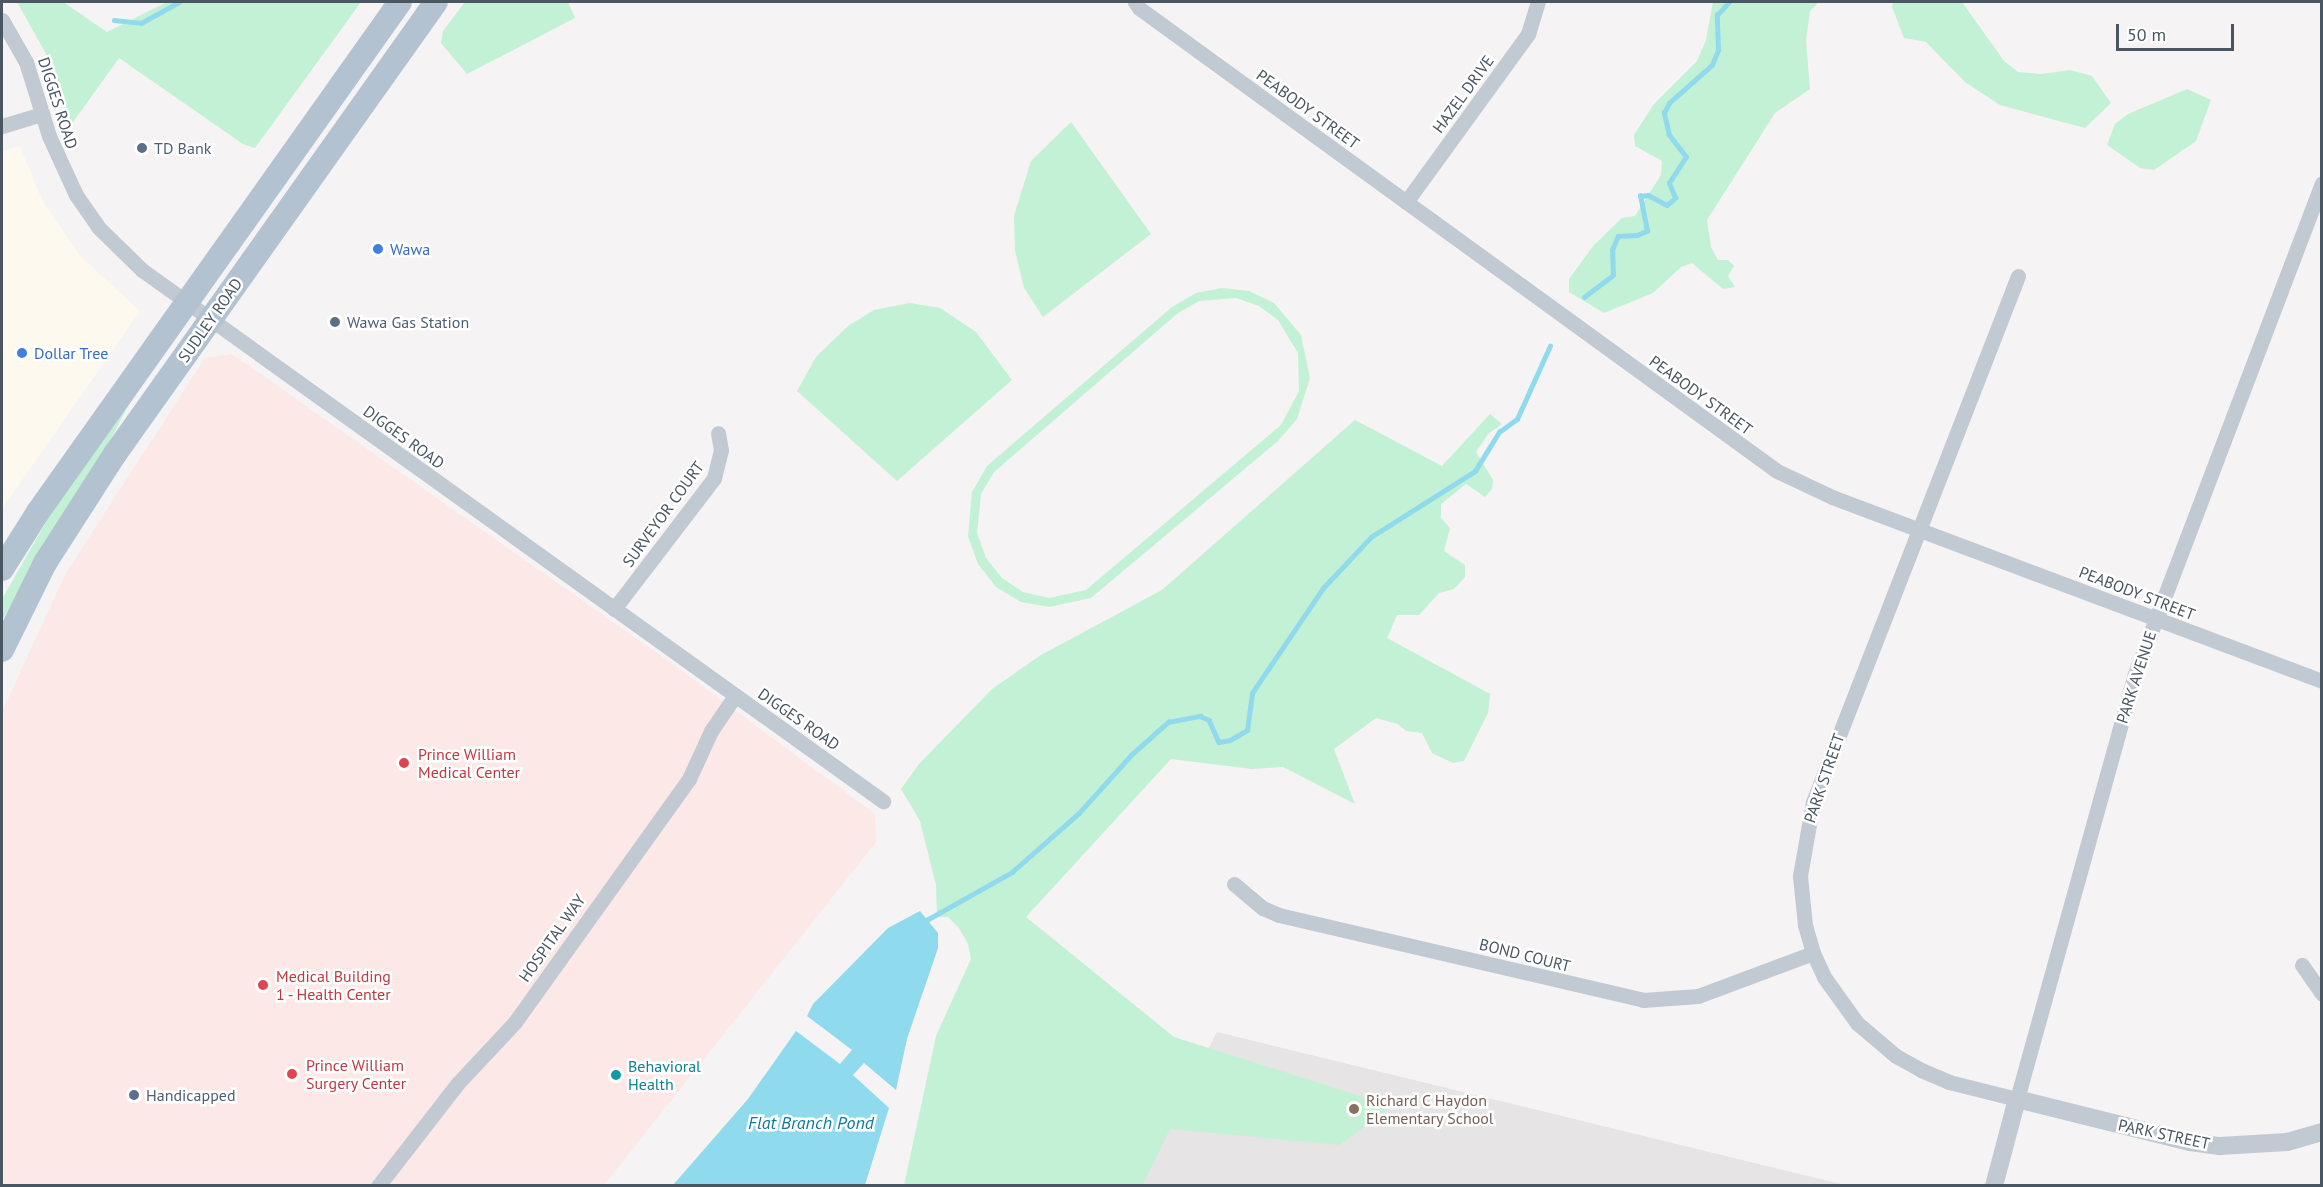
<!DOCTYPE html>
<style>
body{margin:0}
#map{position:relative;width:2323px;height:1187px;overflow:hidden;background:#f5f3f3;font-family:"PT Sans",sans-serif}
div>[style]{position:absolute}
.commercial>*{inset:0;background:#fdf9ef}
.education>*{inset:0;background:#e6e4e5}
.medical>*{inset:0;background:#fce8e6}
.green>*{inset:0;background:#c3f1d5}
.water>*{inset:0;background:#90daee}
.stream>*{height:4.5px;margin:-2.25px;padding:0 2.25px;transform-origin:2.25px;border-radius:2.25px;background:#90daee}
.minor>*{height:15px;margin:-7.5px;padding:0 7.5px;transform-origin:7.5px;border-radius:7.5px;background:#c1cad2}
.tertiary>*{height:18px;margin:-9px;padding:0 9px;transform-origin:9px;border-radius:9px;background:#c1cad2}
.primary>*{height:24px;margin:-12px;padding:0 12px;transform-origin:12px;border-radius:12px;background:#b3c2d1}
.dots>*{width:16px;height:16px;translate:-50% -50%;box-sizing:border-box;border:3px solid #fff;border-radius:50%}
span{translate:-50% -50%;white-space:nowrap;text-align:center;line-height:1.15;-webkit-text-stroke:5px #fff;paint-order:stroke}
.street-label{font-size:16px;color:#4a5661}
.service-label{font-size:16px;color:#4e5e75}
.left{translate:0 -50%;text-align:left}
.shop-label{font-size:16px;color:#366cbe}
.health-label{font-size:16px;color:#be3a42}
.culture-label{font-size:16px;color:#0d838f}
.education-label{font-size:16px;color:#785e54}
.water-label{font-size:18px;color:#0c7c9b;font-style:italic}
.frame{position:absolute;inset:0;border:3px solid #4a5661;pointer-events:none}
.scale{position:absolute;left:2116px;top:24px;width:118px;height:27px;box-sizing:border-box;border:3px solid #4a5661;border-top:0;padding-left:8px;font-size:18px;line-height:21px;white-space:nowrap;color:#4a5661;-webkit-text-stroke:4px #fff;paint-order:stroke}
</style>
<div id="map">
<div class="commercial">
<i style="clip-path:polygon(20px 146px,42px 200px,80px 256px,140px 311px,2px 509px,2px 151px)"></i>
</div>
<div class="education">
<i style="clip-path:polygon(1217px 1032px,1845px 1185px,1137px 1186px)"></i>
</div>
<div class="medical">
<i style="clip-path:polygon(232px 354px,671px 663px,875px 814px,876px 842px,604px 1185px,2px 1186px,2px 712px,66px 573px,205px 358px)"></i>
</div>
<div class="green">
<i style="clip-path:polygon(17px 2px,63px 2px,107px 32px,167px 2px,361px 2px,255px 148px,243px 144px,119px 58px,71px 125px,50px 61px)"></i>
<i style="clip-path:polygon(465px 2px,568px 2px,575px 18px,467px 74px,441px 43px,443px 31px)"></i>
<i style="clip-path:polygon(1713px 2px,1819px 2px,1810px 11px,1806px 41px,1810px 89px,1775px 113px,1707px 220px,1711px 247px,1718px 260px,1728px 260px,1734px 266px,1728px 276px,1735px 287px,1723px 289px,1692px 263px,1681px 267px,1653px 293px,1604px 313px,1569px 292px,1569px 279px,1594px 245px,1622px 218px,1635px 216px,1661px 175px,1662px 161px,1635px 146px,1634px 135px,1654px 104px,1697px 61px,1706px 40px)"></i>
<i style="clip-path:polygon(1893px 2px,1962px 2px,2004px 61px,2018px 72px,2042px 74px,2070px 70px,2092px 76px,2111px 103px,2085px 128px,2000px 105px,1965px 82px,1926px 42px,1904px 38px,1892px 7px)"></i>
<i style="clip-path:polygon(2187px 89px,2211px 100px,2196px 141px,2154px 170px,2140px 168px,2107px 145px,2115px 124px,2128px 114px)"></i>
<i style="clip-path:polygon(1071px 122px,1151px 234px,1043px 317px,1024px 288px,1015px 250px,1014px 216px,1031px 161px)"></i>
<i style="clip-path:polygon(evenodd,1222px 288px,1249px 291px,1274px 303px,1301px 335px,1310px 378px,1297px 419px,1278px 441px,1091px 598px,1049px 607px,1021px 602px,996px 587px,978px 564px,968px 536px,972px 492px,987px 466px,1172px 307px,1196px 293px,1222px 288px,1236px 298px,1259px 306px,1278px 320px,1298px 353px,1299px 391px,1281px 425px,1086px 590px,1049px 598px,1023px 592px,1002px 578px,986px 558px,977px 533px,981px 494px,994px 472px,1178px 313px,1199px 301px,1236px 298px)"></i>
<i style="clip-path:polygon(910px 303px,940px 308px,976px 332px,1012px 380px,897px 481px,797px 391px,816px 357px,848px 326px,874px 310px)"></i>
<i style="clip-path:polygon(139px 384px,103px 455px,58px 522px,2px 621px,2px 599px,53px 510px)"></i>
<i style="clip-path:polygon(1490px 414px,1502px 424px,1488px 434px,1476px 452px,1493px 480px,1492px 489px,1485px 497px,1466px 484px,1441px 504px,1441px 518px,1450px 528px,1444px 551px,1465px 565px,1465px 577px,1454px 589px,1439px 593px,1419px 615px,1397px 615px,1387px 638px,1490px 694px,1488px 713px,1464px 761px,1453px 763px,1432px 753px,1422px 733px,1406px 731px,1398px 724px,1376px 718px,1334px 749px,1355px 804px,1283px 767px,1252px 769px,1171px 759px,1026px 917px,1174px 1037px,1392px 1106px,1340px 1145px,1170px 1129px,1143px 1185px,904px 1185px,936px 1036px,971px 959px,968px 944px,959px 928px,948px 917px,937px 917px,936px 885px,920px 821px,901px 789px,919px 764px,992px 689px,1041px 655px,1162px 590px,1355px 420px,1442px 466px)"></i>
</div>
<div class="water">
<i style="clip-path:polygon(920px 911px,938px 933px,938px 948px,907px 1039px,896px 1090px,864px 1063px,853px 1075px,889px 1108px,865px 1185px,673px 1185px,748px 1099px,796px 1031px,840px 1064px,852px 1050px,807px 1016px,813px 1004px,888px 928px)"></i>
</div>
<div class="stream">
<i style="left:114px;top:20px;width:27px;rotate:6deg"></i>
<i style="left:141px;top:23px;width:43px;rotate:-28.9deg"></i>
<i style="left:1584px;top:297px;width:36px;rotate:-37deg"></i>
<i style="left:1613px;top:275px;width:25px;rotate:-92deg"></i>
<i style="left:1612px;top:250px;width:15px;rotate:-67deg"></i>
<i style="left:1618px;top:236px;width:19px;rotate:-3deg"></i>
<i style="left:1637px;top:235px;width:11px;rotate:-22deg"></i>
<i style="left:1647px;top:231px;width:36px;rotate:-101deg"></i>
<i style="left:1640px;top:196px;width:8px;rotate:-7deg"></i>
<i style="left:1648px;top:195px;width:21px;rotate:28deg"></i>
<i style="left:1667px;top:205px;width:11px;rotate:-41deg"></i>
<i style="left:1675px;top:198px;width:16px;rotate:-112deg"></i>
<i style="left:1669px;top:183px;width:31px;rotate:-57deg"></i>
<i style="left:1686px;top:157px;width:28px;rotate:-128deg"></i>
<i style="left:1669px;top:135px;width:23px;rotate:-103deg"></i>
<i style="left:1664px;top:113px;width:11px;rotate:-63deg"></i>
<i style="left:1669px;top:103px;width:57px;rotate:-41.5deg"></i>
<i style="left:1712px;top:65px;width:16px;rotate:-68deg"></i>
<i style="left:1718px;top:50px;width:35px;rotate:-92deg"></i>
<i style="left:1717px;top:15px;width:18px;rotate:-47deg"></i>
<i style="left:923px;top:922px;width:102px;rotate:-29.3deg"></i>
<i style="left:1012px;top:872px;width:89px;rotate:-41.4deg"></i>
<i style="left:1079px;top:813px;width:78px;rotate:-48.1deg"></i>
<i style="left:1131px;top:755px;width:50px;rotate:-41.7deg"></i>
<i style="left:1168px;top:722px;width:33px;rotate:-11deg"></i>
<i style="left:1200px;top:716px;width:10px;rotate:24deg"></i>
<i style="left:1209px;top:720px;width:24px;rotate:66deg"></i>
<i style="left:1219px;top:742px;width:11px;rotate:-10deg"></i>
<i style="left:1230px;top:740px;width:20px;rotate:-30deg"></i>
<i style="left:1247px;top:730px;width:37px;rotate:-82deg"></i>
<i style="left:1252px;top:693px;width:127px;rotate:-55.9deg"></i>
<i style="left:1323px;top:588px;width:70px;rotate:-46.7deg"></i>
<i style="left:1371px;top:537px;width:123px;rotate:-32.4deg"></i>
<i style="left:1475px;top:471px;width:46px;rotate:-58.4deg"></i>
<i style="left:1499px;top:432px;width:22px;rotate:-36deg"></i>
<i style="left:1517px;top:419px;width:80px;rotate:-65.7deg"></i>
</div>
<div class="minor">
<i style="left:1135px;top:2px;width:7px;rotate:56deg"></i>
<i style="left:1139px;top:8px;width:788px;rotate:35.97deg"></i>
<i style="left:1777px;top:471px;width:61px;rotate:25.3deg"></i>
<i style="left:1832px;top:497px;width:523px;rotate:20.58deg"></i>
<i style="left:2px;top:20px;width:48px;rotate:60.3deg"></i>
<i style="left:26px;top:62px;width:77px;rotate:72.7deg"></i>
<i style="left:49px;top:136px;width:65px;rotate:65.4deg"></i>
<i style="left:76px;top:195px;width:39px;rotate:55deg"></i>
<i style="left:98px;top:227px;width:62px;rotate:44.3deg"></i>
<i style="left:142px;top:270px;width:912px;rotate:35.63deg"></i>
<i style="left:2px;top:126px;width:42px;rotate:-16.7deg"></i>
<i style="left:1406px;top:202px;width:208px;rotate:-54deg"></i>
<i style="left:1528px;top:34px;width:34px;rotate:-73deg"></i>
<i style="left:2018px;top:276px;width:565px;rotate:111.29deg"></i>
<i style="left:1813px;top:802px;width:75px;rotate:100deg"></i>
<i style="left:1800px;top:876px;width:49px;rotate:84.2deg"></i>
<i style="left:1805px;top:925px;width:29px;rotate:74deg"></i>
<i style="left:1813px;top:953px;width:26px;rotate:65deg"></i>
<i style="left:1824px;top:977px;width:57px;rotate:54.3deg"></i>
<i style="left:1857px;top:1023px;width:51px;rotate:40.2deg"></i>
<i style="left:1896px;top:1056px;width:29px;rotate:29deg"></i>
<i style="left:1921px;top:1070px;width:30px;rotate:23deg"></i>
<i style="left:1949px;top:1082px;width:70px;rotate:14deg"></i>
<i style="left:2017px;top:1099px;width:441px;rotate:-74.5deg"></i>
<i style="left:2135px;top:674px;width:525px;rotate:-69.15deg"></i>
<i style="left:614px;top:609px;width:165px;rotate:-52.6deg"></i>
<i style="left:714px;top:478px;width:29px;rotate:-76deg"></i>
<i style="left:721px;top:450px;width:17px;rotate:-100deg"></i>
<i style="left:1234px;top:884px;width:38px;rotate:40deg"></i>
<i style="left:1263px;top:908px;width:17px;rotate:24deg"></i>
<i style="left:1279px;top:915px;width:374px;rotate:13.1deg"></i>
<i style="left:1643px;top:1000px;width:55px;rotate:-4.2deg"></i>
<i style="left:1698px;top:996px;width:123px;rotate:-20.5deg"></i>
<i style="left:2302px;top:965px;width:35px;rotate:55deg"></i>
<i style="left:378px;top:1186px;width:130px;rotate:-52.2deg"></i>
<i style="left:458px;top:1083px;width:83px;rotate:-46.9deg"></i>
<i style="left:515px;top:1022px;width:299px;rotate:-54.4deg"></i>
<i style="left:689px;top:779px;width:53px;rotate:-65.4deg"></i>
<i style="left:711px;top:731px;width:42px;rotate:-55.6deg"></i>
</div>
<div class="tertiary">
<i style="left:1994px;top:1186px;width:90px;rotate:-75.2deg"></i>
<i style="left:2017px;top:1099px;width:178px;rotate:14deg"></i>
<i style="left:2190px;top:1142px;width:30px;rotate:8deg"></i>
<i style="left:2220px;top:1146px;width:67px;rotate:-3.4deg"></i>
<i style="left:2287px;top:1142px;width:36px;rotate:-16deg"></i>
</div>
<div class="primary">
<i style="left:2px;top:569px;width:67px;rotate:-57.7deg"></i>
<i style="left:38px;top:512px;width:625px;rotate:-54.63deg"></i>
<i style="left:2px;top:650px;width:97px;rotate:-63.7deg"></i>
<i style="left:45px;top:563px;width:130px;rotate:-57.3deg"></i>
<i style="left:115px;top:454px;width:554px;rotate:-54.62deg"></i>
</div>
<div class="dots">
<i style="left:142px;top:148px;background:#5c6f8a"></i>
<i style="left:378px;top:249px;background:#3f7fe0"></i>
<i style="left:335px;top:322px;background:#5c6f8a"></i>
<i style="left:22px;top:353px;background:#3f7fe0"></i>
<i style="left:404px;top:763px;background:#e0444e"></i>
<i style="left:263px;top:985px;background:#e0444e"></i>
<i style="left:292px;top:1074px;background:#e0444e"></i>
<i style="left:616px;top:1075px;background:#0f9aa8"></i>
<i style="left:134px;top:1095px;background:#5c6f8a"></i>
<i style="left:1354px;top:1109px;background:#8d6e63"></i>
</div>
<div class="street-label">
<span style="left:1463px;top:94px;rotate:-54deg">HAZEL DRIVE</span>
<span style="left:58px;top:103px;rotate:72deg">DIGGES ROAD</span>
<span style="left:1308px;top:109px;rotate:36deg">PEABODY STREET</span>
<span style="left:210px;top:320px;rotate:-55deg">SUDLEY ROAD</span>
<span style="left:1701px;top:395px;rotate:36deg">PEABODY STREET</span>
<span style="left:404px;top:437px;rotate:36deg">DIGGES ROAD</span>
<span style="left:663px;top:514px;rotate:-54deg">SURVEYOR COURT</span>
<span style="left:2137px;top:593px;rotate:21deg">PEABODY STREET</span>
<span style="left:2136px;top:677px;rotate:-72deg">PARK AVENUE</span>
<span style="left:799px;top:719px;rotate:35deg">DIGGES ROAD</span>
<span style="left:1824px;top:778px;rotate:-71deg">PARK STREET</span>
<span style="left:552px;top:938px;rotate:-55deg">HOSPITAL WAY</span>
<span style="left:1525px;top:955px;rotate:14deg">BOND COURT</span>
<span style="left:2164px;top:1134px;rotate:12deg">PARK STREET</span>
</div>
<div class="service-label">
<span class="left" style="left:154px;top:148px">TD Bank</span>
<span class="left" style="left:347px;top:322px">Wawa Gas Station</span>
<span class="left" style="left:146px;top:1095px">Handicapped</span>
</div>
<div class="shop-label">
<span class="left" style="left:390px;top:249px">Wawa</span>
<span class="left" style="left:34px;top:353px">Dollar Tree</span>
</div>
<div class="health-label">
<span class="left" style="left:418px;top:763px">Prince William<br>Medical Center</span>
<span class="left" style="left:276px;top:985px">Medical Building<br>1 - Health Center</span>
<span class="left" style="left:306px;top:1074px">Prince William<br>Surgery Center</span>
</div>
<div class="culture-label">
<span class="left" style="left:628px;top:1075px">Behavioral<br>Health</span>
</div>
<div class="education-label">
<span class="left" style="left:1366px;top:1109px">Richard C Haydon<br>Elementary School</span>
</div>
<div class="water-label">
<span style="left:811px;top:1123px">Flat Branch Pond</span>
</div>
<div class="frame"></div>
<div class="scale">50 m</div>
</div>
